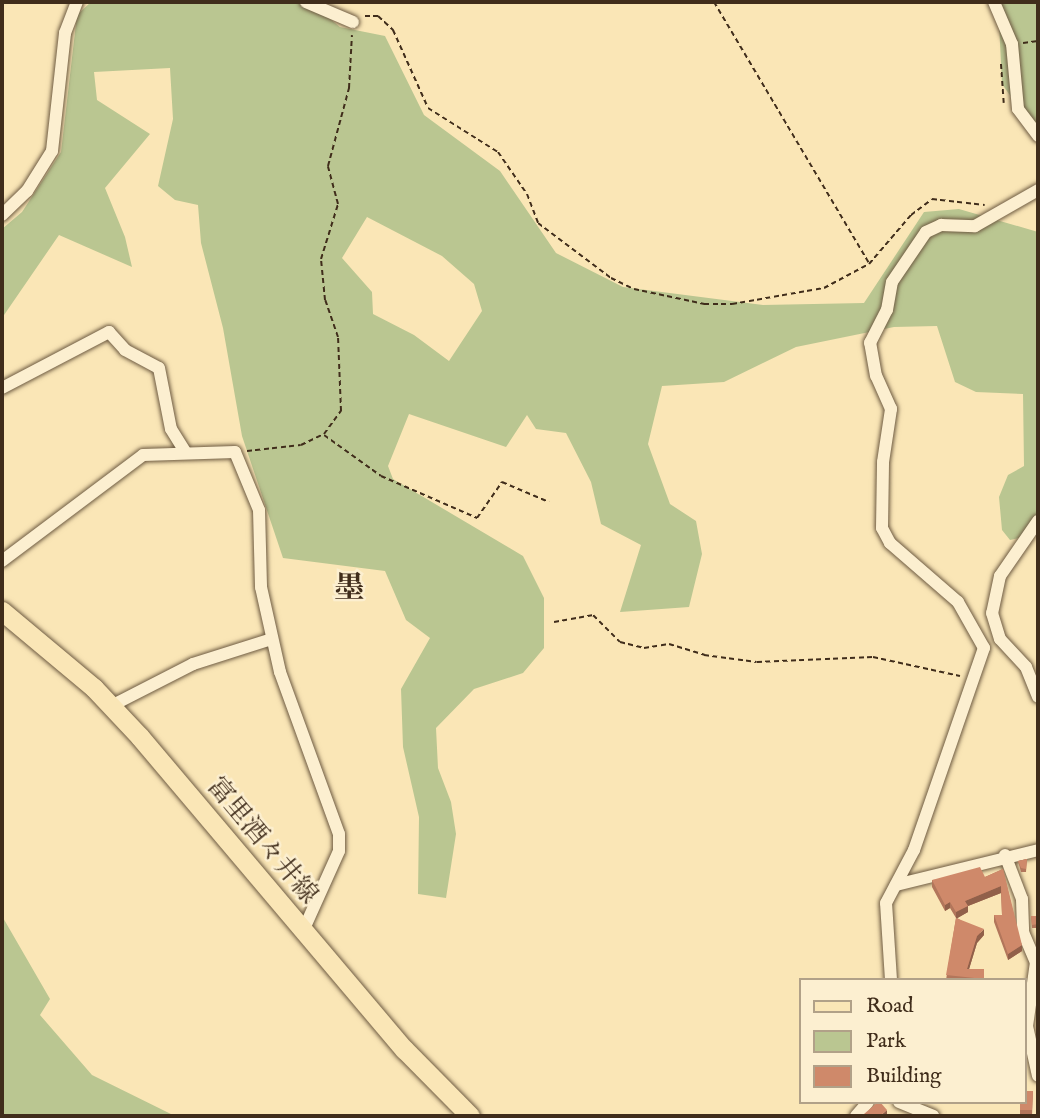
<!DOCTYPE html>
<meta charset="utf-8">
<style>
body{margin:0}
#map{position:relative;width:1040px;height:1118px;overflow:hidden;background:#fae6b6;font-family:"IM FELL English","Noto Serif JP",serif}
div>[style]{position:absolute}
.green>*{inset:0;background:#bac691}
.path>*{height:2px;margin-top:-1px;transform-origin:0;background:repeating-linear-gradient(90deg,#402d1b 0 5px,transparent 0 8.5px)}
.roads{filter:drop-shadow(0 0 2px #6e5b42) drop-shadow(0 0 2px #6e5b42)}
.minor>*{height:12px;margin:-6px;padding:0 6px;transform-origin:6px;border-radius:6px;background:#fcefd0}
.primary>*{height:19px;margin:-9.5px;padding:0 9.5px;transform-origin:9.5px;border-radius:9.5px;background:#fae6b6}
.wall>*{inset:0;background:#b2765b}
.shaded-wall>*{inset:0;background:#91604a}
.building>*{inset:0;background:#cf896a}
span{translate:-50% -50%;white-space:nowrap;text-align:center;line-height:1.15;-webkit-text-stroke:5px #fcefd0;paint-order:stroke}
.street-label{font-size:26px;color:#402d1b}
.quarter-label{font-size:30px;color:#402d1b;font-weight:700}
.frame{position:absolute;inset:0;border:4px solid #402d1b;pointer-events:none}
.legend{position:absolute;left:799px;top:978px;width:228px;height:126px;box-sizing:border-box;background:#fcefd0;border:2px solid #b1a188;margin:0;padding:9px 12px;list-style:none;font-size:21px;color:#402d1b}
.legend li{display:flex;align-items:center;gap:14px;height:35px}
.legend b{width:35px;border:2px solid #b1a188}
</style>
<div id="map">
<div class="green">
<i style="clip-path:polygon(evenodd,91px 2px,309px 2px,340px 27px,385px 36px,424px 115px,500px 171px,556px 253px,623px 287px,763px 305px,864px 303px,924px 212px,959px 209px,1038px 232px,1038px 515px,1023px 537px,1010px 540px,1002px 530px,999px 497px,1008px 475px,1024px 466px,1023px 394px,976px 392px,955px 382px,937px 326px,894px 327px,796px 347px,724px 382px,662px 386px,648px 444px,670px 504px,696px 521px,702px 554px,689px 607px,620px 612px,641px 545px,601px 524px,591px 482px,566px 433px,536px 429px,527px 415px,506px 447px,409px 414px,388px 466px,393px 479px,523px 556px,544px 598px,544px 648px,523px 673px,474px 689px,436px 728px,438px 768px,451px 802px,456px 834px,446px 898px,418px 894px,419px 817px,403px 747px,401px 689px,430px 638px,406px 620px,385px 571px,283px 558px,242px 436px,223px 328px,201px 243px,198px 205px,175px 200px,158px 186px,173px 119px,170px 68px,94px 72px,97px 100px,150px 134px,105px 188px,125px 237px,132px 267px,59px 235px,2px 318px,2px 229px,22px 212px,61px 152px,77px 15px,91px 2px,367px 217px,442px 256px,474px 284px,482px 311px,449px 361px,414px 335px,373px 314px,372px 292px,342px 258px,367px 217px)"></i>
<i style="clip-path:polygon(998px 2px,1038px 2px,1038px 135px,1002px 84px)"></i>
<i style="clip-path:polygon(2px 916px,50px 999px,40px 1015px,92px 1075px,175px 1116px,2px 1116px)"></i>
</div>
<div class="path">
<i style="left:714px;top:2px;width:304px;rotate:59.3deg"></i>
<i style="left:365px;top:16px;width:13px"></i>
<i style="left:378px;top:16px;width:21px;rotate:43deg"></i>
<i style="left:393px;top:30px;width:85px;rotate:65.8deg"></i>
<i style="left:428px;top:108px;width:83px;rotate:32.2deg"></i>
<i style="left:498px;top:152px;width:51px;rotate:55.4deg"></i>
<i style="left:527px;top:194px;width:31px;rotate:69deg"></i>
<i style="left:538px;top:223px;width:91px;rotate:37deg"></i>
<i style="left:611px;top:278px;width:25px;rotate:26deg"></i>
<i style="left:634px;top:289px;width:72px;rotate:12.1deg"></i>
<i style="left:704px;top:304px;width:28px"></i>
<i style="left:732px;top:304px;width:93px;rotate:-9.9deg"></i>
<i style="left:824px;top:288px;width:51px;rotate:-28.1deg"></i>
<i style="left:869px;top:264px;width:65px;rotate:-49.4deg"></i>
<i style="left:911px;top:215px;width:26px;rotate:-37deg"></i>
<i style="left:932px;top:199px;width:53px;rotate:6.5deg"></i>
<i style="left:1023px;top:43px;width:15px;rotate:-8deg"></i>
<i style="left:1001px;top:64px;width:39px;rotate:86deg"></i>
<i style="left:324px;top:435px;width:70px;rotate:35.7deg"></i>
<i style="left:381px;top:476px;width:105px;rotate:23.6deg"></i>
<i style="left:477px;top:518px;width:44px;rotate:-55.2deg"></i>
<i style="left:502px;top:482px;width:51px;rotate:23.1deg"></i>
<i style="left:247px;top:451px;width:54px;rotate:-6.3deg"></i>
<i style="left:301px;top:445px;width:25px;rotate:-26deg"></i>
<i style="left:324px;top:434px;width:29px;rotate:-54deg"></i>
<i style="left:341px;top:411px;width:74px;rotate:-92.3deg"></i>
<i style="left:338px;top:337px;width:39px;rotate:-109deg"></i>
<i style="left:325px;top:300px;width:41px;rotate:-95.6deg"></i>
<i style="left:321px;top:259px;width:58px;rotate:-72.8deg"></i>
<i style="left:338px;top:204px;width:39px;rotate:-105deg"></i>
<i style="left:328px;top:166px;width:81px;rotate:-74.9deg"></i>
<i style="left:349px;top:88px;width:53px;rotate:-86.8deg"></i>
<i style="left:554px;top:622px;width:40px;rotate:-10deg"></i>
<i style="left:593px;top:615px;width:38px;rotate:45deg"></i>
<i style="left:620px;top:642px;width:25px;rotate:14deg"></i>
<i style="left:644px;top:648px;width:25px;rotate:-9deg"></i>
<i style="left:669px;top:644px;width:37px;rotate:17deg"></i>
<i style="left:704px;top:655px;width:53px;rotate:7.5deg"></i>
<i style="left:757px;top:662px;width:116px;rotate:-2.5deg"></i>
<i style="left:873px;top:657px;width:89px;rotate:12.3deg"></i>
</div>
<div class="roads">
<div class="minor">
<i style="left:306px;top:2px;width:51px;rotate:23.1deg"></i>
<i style="left:994px;top:2px;width:46px;rotate:66.8deg"></i>
<i style="left:1012px;top:44px;width:65px;rotate:84.7deg"></i>
<i style="left:1018px;top:109px;width:34px;rotate:53deg"></i>
<i style="left:2px;top:215px;width:35px;rotate:-44deg"></i>
<i style="left:27px;top:191px;width:47px;rotate:-58deg"></i>
<i style="left:52px;top:151px;width:119px;rotate:-83.7deg"></i>
<i style="left:65px;top:33px;width:33px;rotate:-69deg"></i>
<i style="left:2px;top:388px;width:121px;rotate:-27.6deg"></i>
<i style="left:109px;top:332px;width:24px;rotate:48deg"></i>
<i style="left:125px;top:350px;width:38px;rotate:28deg"></i>
<i style="left:159px;top:368px;width:62px;rotate:78.9deg"></i>
<i style="left:171px;top:429px;width:28px;rotate:58deg"></i>
<i style="left:1038px;top:521px;width:67px;rotate:124.6deg"></i>
<i style="left:1000px;top:576px;width:38px;rotate:102deg"></i>
<i style="left:992px;top:613px;width:27px;rotate:73deg"></i>
<i style="left:1000px;top:639px;width:38px;rotate:47deg"></i>
<i style="left:1026px;top:667px;width:32px;rotate:68deg"></i>
<i style="left:2px;top:561px;width:176px;rotate:-36.9deg"></i>
<i style="left:143px;top:455px;width:92px;rotate:-1.9deg"></i>
<i style="left:235px;top:452px;width:63px;rotate:67.5deg"></i>
<i style="left:259px;top:510px;width:77px;rotate:88.5deg"></i>
<i style="left:261px;top:587px;width:87px;rotate:77.4deg"></i>
<i style="left:280px;top:672px;width:172px;rotate:70deg"></i>
<i style="left:339px;top:834px;width:17px;rotate:90deg"></i>
<i style="left:339px;top:851px;width:88px;rotate:114.2deg"></i>
<i style="left:111px;top:706px;width:92px;rotate:-27.1deg"></i>
<i style="left:193px;top:664px;width:83px;rotate:-17.6deg"></i>
<i style="left:1005px;top:855px;width:47px;rotate:68.9deg"></i>
<i style="left:1022px;top:899px;width:33px;rotate:88deg"></i>
<i style="left:1023px;top:932px;width:33px;rotate:67deg"></i>
<i style="left:1036px;top:962px;width:65px;rotate:98deg"></i>
<i style="left:1027px;top:1026px;width:51px;rotate:77.6deg"></i>
<i style="left:896px;top:885px;width:146px;rotate:-13.8deg"></i>
<i style="left:891px;top:980px;width:77px;rotate:-93.7deg"></i>
<i style="left:886px;top:903px;width:60px;rotate:-62.2deg"></i>
<i style="left:914px;top:850px;width:214px;rotate:-70.9deg"></i>
<i style="left:984px;top:648px;width:53px;rotate:-119.5deg"></i>
<i style="left:958px;top:602px;width:90px;rotate:-139.1deg"></i>
<i style="left:890px;top:543px;width:17px;rotate:-118deg"></i>
<i style="left:882px;top:528px;width:66px;rotate:-89.1deg"></i>
<i style="left:883px;top:462px;width:54px;rotate:-81.4deg"></i>
<i style="left:891px;top:409px;width:36px;rotate:-114deg"></i>
<i style="left:876px;top:376px;width:34px;rotate:-100deg"></i>
<i style="left:870px;top:343px;width:37px;rotate:-63deg"></i>
<i style="left:887px;top:310px;width:28px;rotate:-80deg"></i>
<i style="left:892px;top:282px;width:60px;rotate:-55.8deg"></i>
<i style="left:926px;top:232px;width:17px;rotate:-25deg"></i>
<i style="left:941px;top:225px;width:34px;rotate:2deg"></i>
<i style="left:975px;top:226px;width:73px;rotate:-29.7deg"></i>
<i style="left:899px;top:1102px;width:37px;rotate:22deg"></i>
<i style="left:856px;top:1116px;width:18px;rotate:-49deg"></i>
</div>
<div class="primary">
<i style="left:2px;top:611px;width:120px;rotate:39.9deg"></i>
<i style="left:94px;top:688px;width:67px;rotate:46.8deg"></i>
<i style="left:140px;top:737px;width:409px;rotate:49.8deg"></i>
<i style="left:404px;top:1049px;width:94px;rotate:45.4deg"></i>
</div>
</div>
<div class="wall">
<i style="clip-path:polygon(1027px 859px,1026px 872px,1021px 872px,1018px 861px)"></i>
<i style="clip-path:polygon(1003px 869px,1022px 951px,1008px 960px,994px 922px,994px 915px,1002px 915px,1001px 893px,968px 906px,968px 912px,957px 918px,984px 935px,977px 943px,969px 969px,984px 969px,984px 980px,946px 980px,956px 918px,950px 908px,945px 911px,932px 887px,932px 880px,985px 877px)"></i>
<i style="clip-path:polygon(1031px 916px,1038px 916px,1038px 928px,1032px 928px)"></i>
<i style="clip-path:polygon(1033px 1091px,1032px 1116px,1020px 1116px,1020px 1102px)"></i>
</div>
<div class="shaded-wall">
<i style="clip-path:polygon(1001px 886px,1001px 893px,968px 906px,968px 912px,956px 919px,956px 912px,965px 901px)"></i>
<i style="clip-path:polygon(950px 902px,950px 908px,945px 911px,945px 905px)"></i>
<i style="clip-path:polygon(984px 929px,984px 935px,977px 943px,967px 976px,967px 969px,977px 936px)"></i>
<i style="clip-path:polygon(1022px 945px,1022px 951px,1008px 960px,1008px 954px)"></i>
<i style="clip-path:polygon(887px 1110px,887px 1116px,880px 1116px)"></i>
</div>
<div class="building">
<i style="clip-path:polygon(1027px 859px,1026px 869px,1021px 868px,1018px 861px)"></i>
<i style="clip-path:polygon(980px 867px,985px 877px,1003px 869px,1022px 945px,1008px 954px,994px 915px,1002px 915px,1001px 886px,965px 901px,968px 906px,956px 912px,950px 902px,945px 905px,932px 880px)"></i>
<i style="clip-path:polygon(1031px 916px,1038px 916px,1038px 924px,1032px 925px)"></i>
<i style="clip-path:polygon(956px 918px,984px 929px,977px 936px,967px 969px,984px 969px,984px 979px,946px 975px)"></i>
<i style="clip-path:polygon(1024px 1091px,1033px 1091px,1032px 1110px,1020px 1110px,1020px 1102px,1024px 1102px)"></i>
<i style="clip-path:polygon(878px 1102px,880px 1102px,887px 1110px,880px 1116px,865px 1116px,864px 1114px)"></i>
</div>
<div class="street-label">
<span style="left:262px;top:841px;rotate:50deg">富里酒々井線</span>
</div>
<div class="quarter-label">
<span style="left:349px;top:589px">墨</span>
</div>
<div class="frame"></div>
<ul class="legend">
<li><b style="height:9px;background:#fae6b6"></b>Road</li>
<li><b style="height:19px;background:#bac691"></b>Park</li>
<li><b style="height:19px;background:#cf896a"></b>Building</li>
</ul>
</div>
